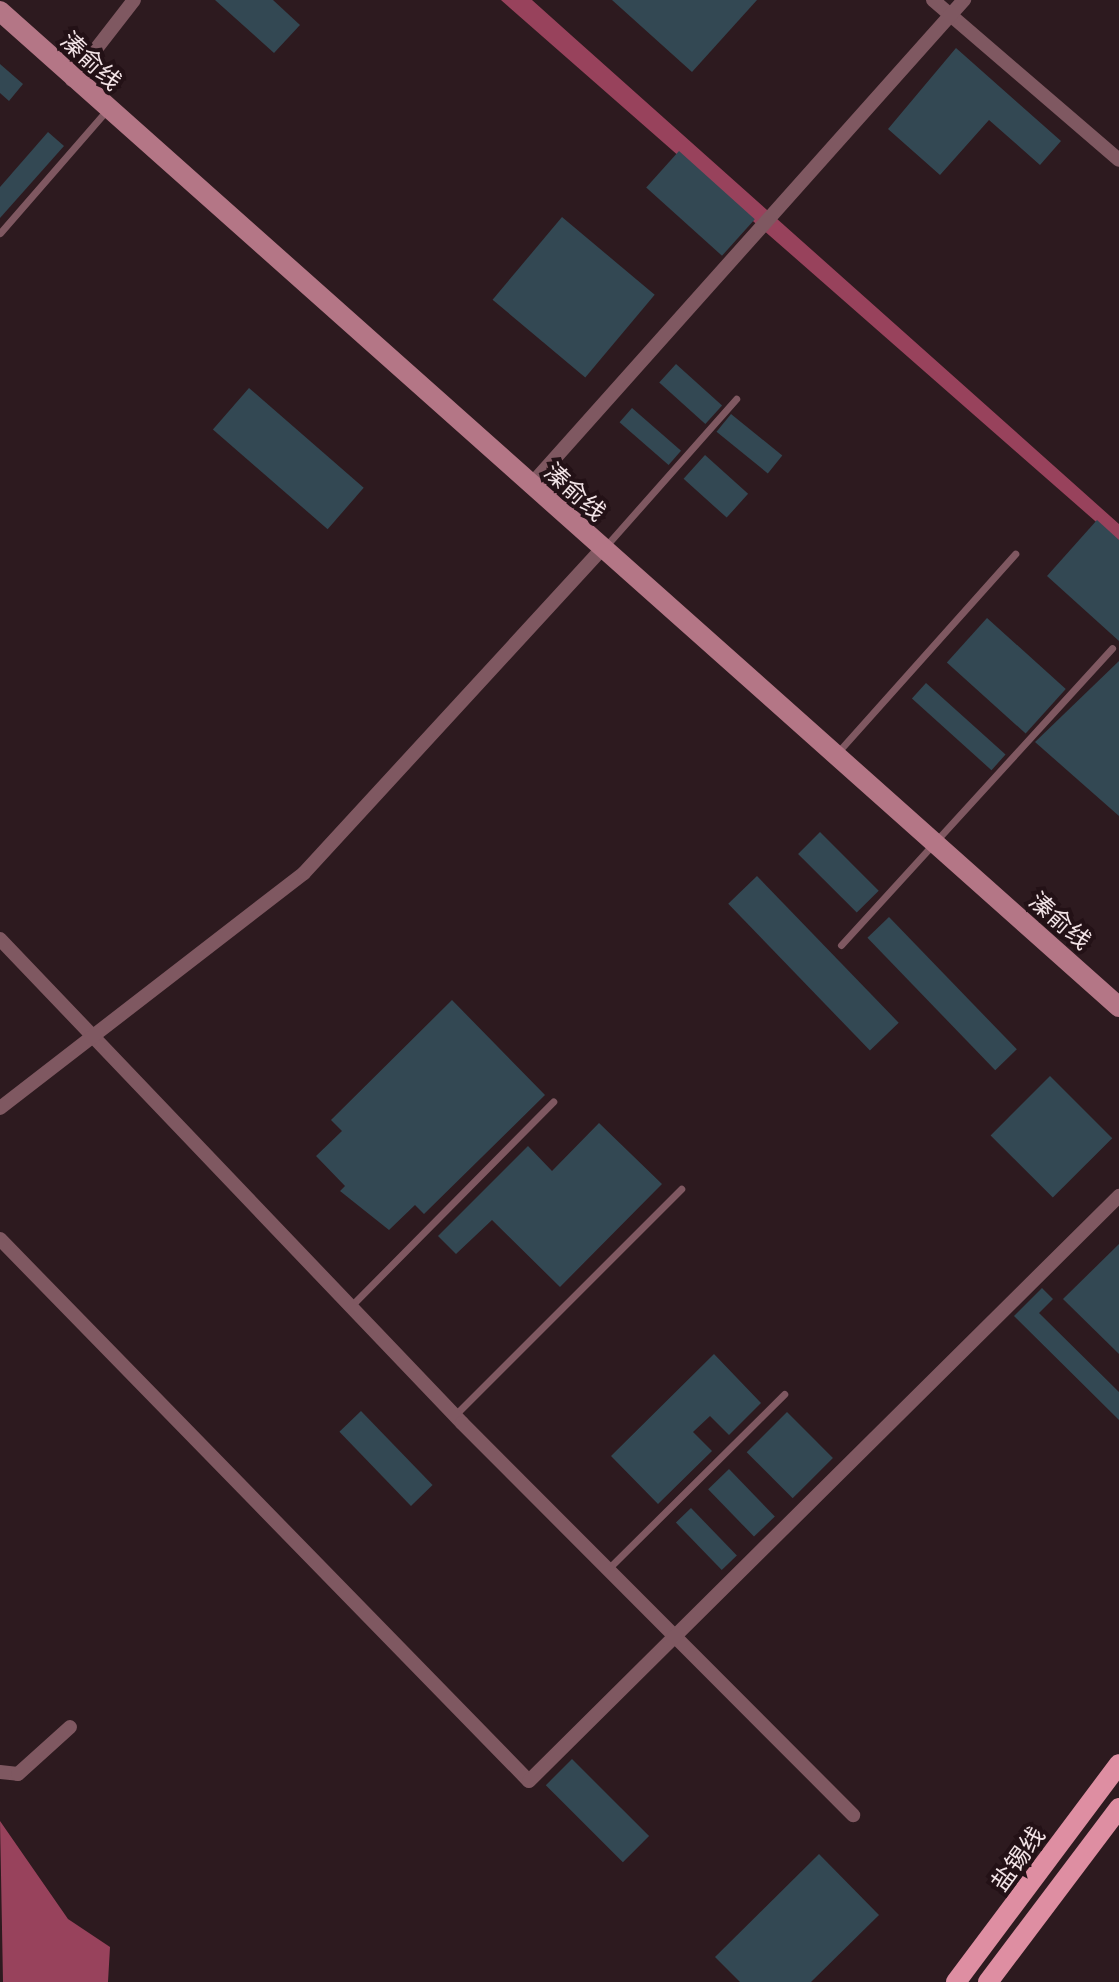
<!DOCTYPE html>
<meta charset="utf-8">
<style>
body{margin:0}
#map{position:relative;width:1119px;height:1982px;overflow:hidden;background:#2d1a1f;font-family:"Public Sans","Noto Sans SC",sans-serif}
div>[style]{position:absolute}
.water>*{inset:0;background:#98425c}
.building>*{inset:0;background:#334853;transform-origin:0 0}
.lane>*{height:7px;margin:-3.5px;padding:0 3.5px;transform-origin:3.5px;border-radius:3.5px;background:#7f5861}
.street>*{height:14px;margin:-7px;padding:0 7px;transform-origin:7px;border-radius:7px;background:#7f5861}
.secondary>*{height:20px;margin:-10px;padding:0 10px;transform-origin:10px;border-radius:10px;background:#b47686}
.primary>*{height:20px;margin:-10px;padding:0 10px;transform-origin:10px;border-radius:10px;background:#de8ea2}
span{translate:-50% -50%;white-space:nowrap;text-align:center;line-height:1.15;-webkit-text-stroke:8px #231116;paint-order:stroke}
.street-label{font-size:24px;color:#f3e4e7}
</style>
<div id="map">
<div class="water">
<i style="clip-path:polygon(501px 0,532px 0,571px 35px,1119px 524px,1119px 542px)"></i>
<i style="clip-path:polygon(0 1821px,68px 1919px,110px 1947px,108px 1982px,3px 1982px)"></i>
</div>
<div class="building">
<i style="clip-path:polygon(215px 0,273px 0,300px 25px,274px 53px)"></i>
<i style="clip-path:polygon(612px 0,757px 0,692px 72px)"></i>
<i style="clip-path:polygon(956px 48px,1061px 141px,1040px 165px,989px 120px,940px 175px,888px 129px)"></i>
<i style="clip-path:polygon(0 64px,23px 84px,9px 101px,0 93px)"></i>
<i style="clip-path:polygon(48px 132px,64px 146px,0 218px,0 187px)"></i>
<i style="left:679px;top:151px;width:102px;height:49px;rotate:42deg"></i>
<i style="left:562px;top:217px;width:121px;height:108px;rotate:40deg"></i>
<i style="left:676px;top:364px;width:62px;height:25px;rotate:42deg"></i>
<i style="left:249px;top:388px;width:152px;height:55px;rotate:41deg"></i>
<i style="left:632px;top:408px;width:65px;height:19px;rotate:41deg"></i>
<i style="left:731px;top:414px;width:66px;height:23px;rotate:39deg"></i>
<i style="left:705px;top:455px;width:58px;height:32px;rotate:42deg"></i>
<i style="clip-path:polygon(1097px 520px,1119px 540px,1119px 641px,1047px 576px)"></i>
<i style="left:987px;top:618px;width:106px;height:60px;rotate:42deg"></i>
<i style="clip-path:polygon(1119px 661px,1119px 816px,1035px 742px)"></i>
<i style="left:926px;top:683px;width:107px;height:21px;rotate:42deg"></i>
<i style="left:820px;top:832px;width:83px;height:31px;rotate:45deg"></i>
<i style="left:757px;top:876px;width:204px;height:40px;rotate:46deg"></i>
<i style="left:889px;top:917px;width:184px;height:30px;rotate:46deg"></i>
<i style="clip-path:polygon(452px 1000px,545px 1095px,424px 1214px,415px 1205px,389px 1230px,340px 1191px,345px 1186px,316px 1156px,342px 1131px,331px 1120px)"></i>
<i style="left:1050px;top:1076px;width:88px;height:84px;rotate:45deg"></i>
<i style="clip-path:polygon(599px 1123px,662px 1184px,560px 1287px,492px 1220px,456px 1254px,438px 1236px,528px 1146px,552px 1171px)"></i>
<i style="clip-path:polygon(1119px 1244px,1119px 1354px,1063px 1299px)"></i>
<i style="clip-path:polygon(1042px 1288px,1053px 1299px,1039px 1313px,1119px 1392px,1119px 1420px,1014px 1316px)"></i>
<i style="clip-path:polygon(714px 1354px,761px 1403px,729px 1435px,710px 1416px,693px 1432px,712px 1451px,658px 1504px,611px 1456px)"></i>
<i style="left:361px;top:1411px;width:103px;height:30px;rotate:46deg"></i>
<i style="left:787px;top:1412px;width:65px;height:57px;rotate:45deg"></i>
<i style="left:729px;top:1469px;width:66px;height:29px;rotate:46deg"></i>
<i style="left:691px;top:1508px;width:66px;height:21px;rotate:46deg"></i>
<i style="left:572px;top:1759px;width:109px;height:37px;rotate:45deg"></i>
<i style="clip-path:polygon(819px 1854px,879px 1915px,811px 1982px,740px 1982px,715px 1957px)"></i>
</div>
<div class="lane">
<i style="left:0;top:233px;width:162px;rotate:-49deg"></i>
<i style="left:605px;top:547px;width:198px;rotate:-48.5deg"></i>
<i style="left:838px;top:752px;width:266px;rotate:-48.2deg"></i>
<i style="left:841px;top:945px;width:402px;rotate:-47.6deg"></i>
<i style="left:350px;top:1307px;width:289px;rotate:-45.3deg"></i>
<i style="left:455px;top:1415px;width:320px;rotate:-45deg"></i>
<i style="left:609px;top:1568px;width:247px;rotate:-44.8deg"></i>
</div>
<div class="street">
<i style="left:933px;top:0;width:245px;rotate:40.7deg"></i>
<i style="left:72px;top:80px;width:101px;rotate:-52.2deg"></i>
<i style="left:530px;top:486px;width:652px;rotate:-48.24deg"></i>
<i style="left:0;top:939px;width:669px;rotate:46.33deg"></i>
<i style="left:462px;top:1423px;width:554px;rotate:45.07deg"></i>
<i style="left:0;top:1108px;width:384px;rotate:-37.7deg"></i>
<i style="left:304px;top:873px;width:439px;rotate:-47.4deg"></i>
<i style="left:0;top:1239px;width:757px;rotate:45.7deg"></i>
<i style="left:529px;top:1781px;width:831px;rotate:-44.76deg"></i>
<i style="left:0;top:1772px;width:18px;rotate:6deg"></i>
<i style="left:18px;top:1774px;width:70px;rotate:-42.1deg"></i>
</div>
<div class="secondary">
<i style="left:0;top:11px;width:1498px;rotate:41.67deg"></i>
</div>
<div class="primary">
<i style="left:956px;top:1982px;width:272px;rotate:-53.2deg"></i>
<i style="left:988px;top:1982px;width:218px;rotate:-53deg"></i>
</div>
<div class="street-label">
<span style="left:91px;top:61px;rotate:43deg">溱俞线</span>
<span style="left:575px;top:492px;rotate:42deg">溱俞线</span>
<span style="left:1060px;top:921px;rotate:41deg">溱俞线</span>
<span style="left:1018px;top:1859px;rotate:-54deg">盐锡线</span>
</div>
</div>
